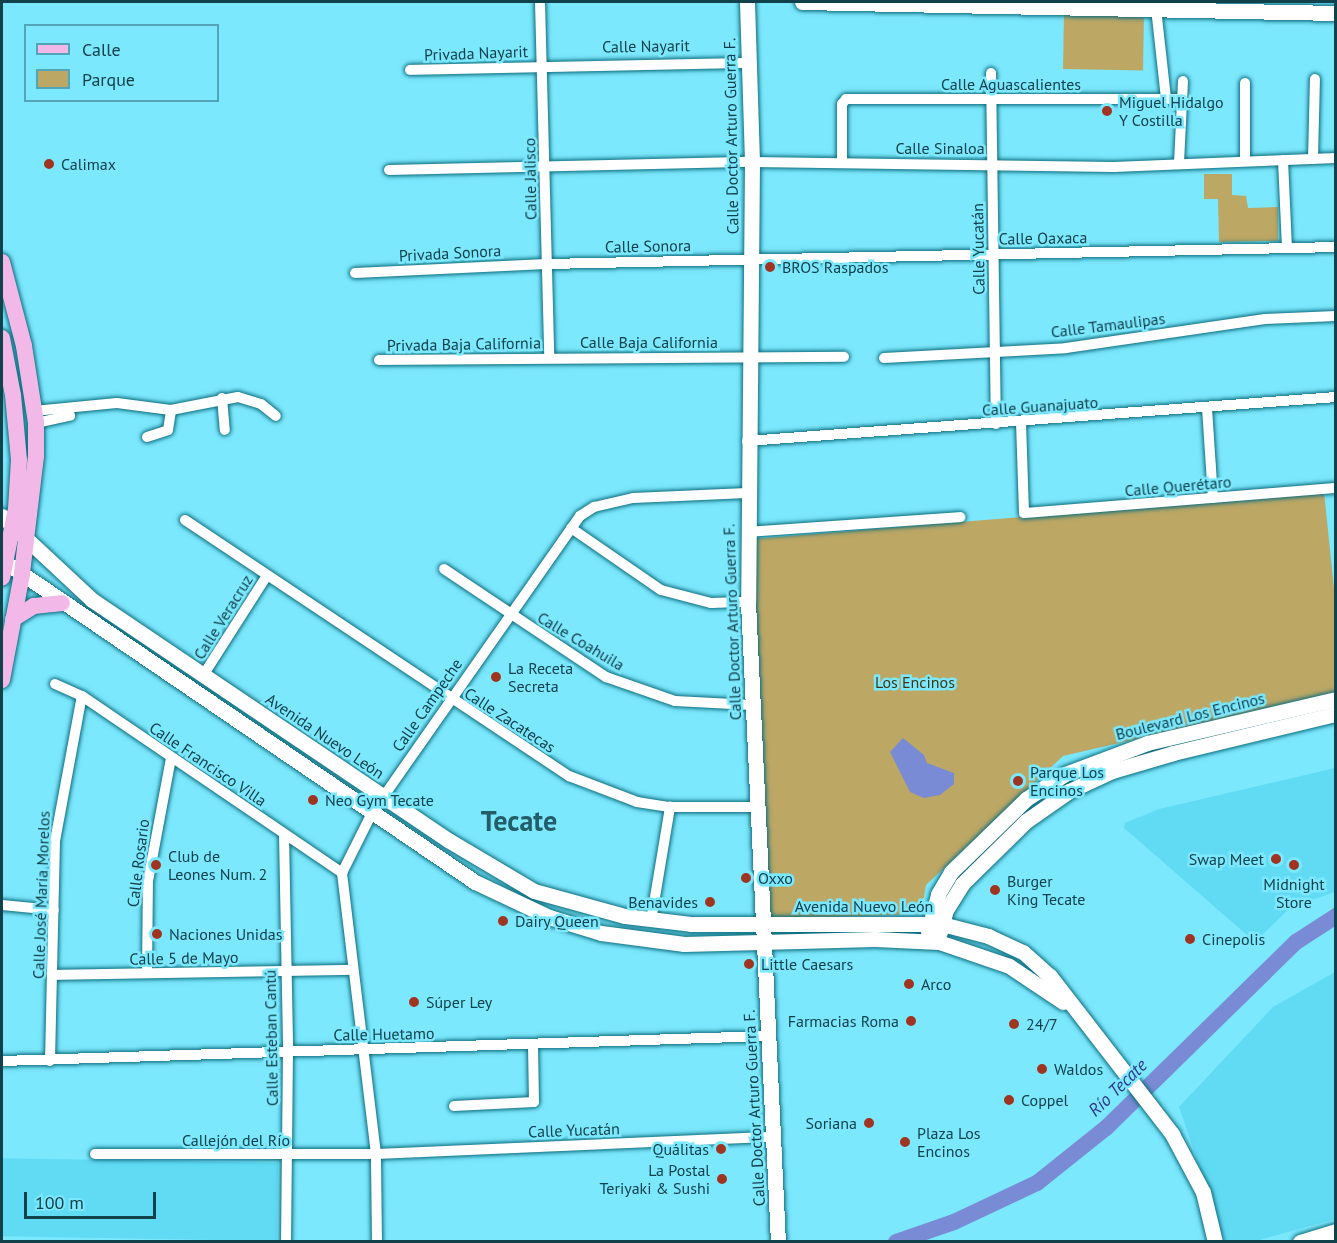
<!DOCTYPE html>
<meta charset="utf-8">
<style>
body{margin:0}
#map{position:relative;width:1337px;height:1243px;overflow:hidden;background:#7ce8fe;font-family:"PT Sans",sans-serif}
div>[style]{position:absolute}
.built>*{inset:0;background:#61dbf4;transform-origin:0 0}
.green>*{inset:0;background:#bca765;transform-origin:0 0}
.water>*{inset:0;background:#798bd5}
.river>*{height:16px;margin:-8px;padding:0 8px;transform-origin:8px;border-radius:8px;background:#798bd5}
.roads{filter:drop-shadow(0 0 2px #0c6d7d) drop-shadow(0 0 2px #0c6d7d)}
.street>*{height:10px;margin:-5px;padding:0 5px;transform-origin:5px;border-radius:5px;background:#fff}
.secondary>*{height:15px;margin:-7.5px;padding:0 7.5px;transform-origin:7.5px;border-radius:7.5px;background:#fff}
.primary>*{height:16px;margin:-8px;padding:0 8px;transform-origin:8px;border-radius:8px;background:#f1b8e8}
.dots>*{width:16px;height:16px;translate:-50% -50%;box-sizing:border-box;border:3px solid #7ce8fe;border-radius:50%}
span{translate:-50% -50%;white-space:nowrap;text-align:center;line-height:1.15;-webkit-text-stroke:5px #7ce8fe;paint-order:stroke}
.street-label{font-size:16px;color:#11414a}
.poi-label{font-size:16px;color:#11414a}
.left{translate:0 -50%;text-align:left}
.right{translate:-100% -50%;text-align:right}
.park-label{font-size:16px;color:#41360f}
.water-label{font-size:18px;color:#2f3990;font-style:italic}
.town-label{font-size:28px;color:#225d68;font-weight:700}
.frame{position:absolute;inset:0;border:3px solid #11414a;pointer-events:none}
.legend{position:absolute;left:24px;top:24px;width:195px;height:78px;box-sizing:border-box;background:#7ce8fe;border:2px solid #51a5b6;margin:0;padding:8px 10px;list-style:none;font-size:18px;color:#11414a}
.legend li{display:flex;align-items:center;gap:12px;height:30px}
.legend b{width:30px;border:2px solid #51a5b6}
.scale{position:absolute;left:24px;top:1192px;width:132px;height:27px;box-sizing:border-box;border:3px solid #11414a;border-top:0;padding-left:8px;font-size:18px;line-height:21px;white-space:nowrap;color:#11414a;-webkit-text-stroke:4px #7ce8fe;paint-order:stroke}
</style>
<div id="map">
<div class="built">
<i style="clip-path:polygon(1335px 768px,1335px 892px,1291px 907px,1255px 942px,1124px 828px,1125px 823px,1159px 809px)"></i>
<i style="clip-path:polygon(1335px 972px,1335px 1219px,1256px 1241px,1225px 1241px,1179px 1107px,1273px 1007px)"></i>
<i style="left:278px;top:1163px;width:78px;height:276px;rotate:91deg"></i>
</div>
<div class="green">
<i style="left:1064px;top:14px;width:80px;height:55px;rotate:1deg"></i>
<i style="clip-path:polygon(1204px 174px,1232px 174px,1232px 195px,1246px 196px,1248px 208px,1278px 207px,1278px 241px,1219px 242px,1218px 199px,1204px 199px)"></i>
<i style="clip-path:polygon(1324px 492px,1335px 598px,1335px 693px,1063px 756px,926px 885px,921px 914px,767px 919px,753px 539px)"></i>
</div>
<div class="water">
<i style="clip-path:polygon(903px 738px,924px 755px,927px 763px,954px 773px,954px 784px,940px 795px,924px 798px,910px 792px,890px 752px)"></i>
</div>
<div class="river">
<i style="left:896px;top:1242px;width:61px;rotate:-19deg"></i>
<i style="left:954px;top:1222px;width:92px;rotate:-25.2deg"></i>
<i style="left:1037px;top:1183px;width:88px;rotate:-38.6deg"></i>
<i style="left:1106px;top:1128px;width:266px;rotate:-44.4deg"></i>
<i style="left:1296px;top:942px;width:48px;rotate:-33deg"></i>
</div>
<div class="roads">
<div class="street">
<i style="left:540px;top:2px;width:355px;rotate:88.5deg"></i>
<i style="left:1156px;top:8px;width:92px;rotate:83.7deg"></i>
<i style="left:410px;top:70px;width:339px;rotate:-1.2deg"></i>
<i style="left:991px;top:73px;width:351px;rotate:89.2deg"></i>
<i style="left:1245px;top:83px;width:78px;rotate:90deg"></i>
<i style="left:1313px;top:159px;width:80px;rotate:-88.6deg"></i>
<i style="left:1283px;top:160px;width:88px;rotate:87.4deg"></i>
<i style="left:842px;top:163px;width:59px;rotate:-90deg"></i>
<i style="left:842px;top:104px;width:6px;rotate:-51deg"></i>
<i style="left:846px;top:99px;width:336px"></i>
<i style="left:1179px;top:163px;width:82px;rotate:-87.2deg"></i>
<i style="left:389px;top:170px;width:363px;rotate:-1.3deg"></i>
<i style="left:752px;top:162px;width:362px;rotate:0.8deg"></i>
<i style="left:1114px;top:167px;width:222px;rotate:-2.3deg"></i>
<i style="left:355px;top:273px;width:192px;rotate:-2.7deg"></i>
<i style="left:547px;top:264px;width:789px;rotate:-1.23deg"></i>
<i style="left:884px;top:358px;width:182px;rotate:-3.1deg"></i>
<i style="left:1066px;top:348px;width:201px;rotate:-8.3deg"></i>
<i style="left:1265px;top:319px;width:71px;rotate:-2.4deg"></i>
<i style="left:379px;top:360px;width:465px;rotate:-0.4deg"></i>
<i style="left:222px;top:398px;width:32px;rotate:85deg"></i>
<i style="left:1207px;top:408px;width:90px;rotate:86.2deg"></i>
<i style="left:34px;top:411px;width:83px;rotate:-5.5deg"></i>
<i style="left:117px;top:403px;width:54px;rotate:7.4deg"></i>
<i style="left:171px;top:410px;width:68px;rotate:-11deg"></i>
<i style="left:238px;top:397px;width:24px;rotate:17deg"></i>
<i style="left:261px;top:404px;width:19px;rotate:39deg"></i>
<i style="left:1021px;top:422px;width:91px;rotate:88.1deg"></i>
<i style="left:1024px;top:513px;width:313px;rotate:-4.6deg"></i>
<i style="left:36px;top:423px;width:35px;rotate:-12deg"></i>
<i style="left:147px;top:437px;width:22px;rotate:-18deg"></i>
<i style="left:168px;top:430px;width:20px;rotate:-81deg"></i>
<i style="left:747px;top:441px;width:591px;rotate:-4.27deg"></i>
<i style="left:185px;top:520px;width:462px;rotate:33.7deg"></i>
<i style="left:569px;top:776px;width:73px;rotate:20.9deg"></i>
<i style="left:637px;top:802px;width:33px;rotate:9deg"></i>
<i style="left:670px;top:807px;width:87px"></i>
<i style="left:571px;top:528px;width:109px;rotate:34.6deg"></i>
<i style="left:661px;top:590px;width:52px;rotate:14.6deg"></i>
<i style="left:711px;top:603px;width:37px;rotate:-2deg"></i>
<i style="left:748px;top:532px;width:213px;rotate:-4deg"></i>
<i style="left:444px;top:569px;width:195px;rotate:33.7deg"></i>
<i style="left:606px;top:677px;width:73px;rotate:19.2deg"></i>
<i style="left:675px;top:701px;width:77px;rotate:3deg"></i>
<i style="left:204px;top:674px;width:115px;rotate:-57.4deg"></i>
<i style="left:55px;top:684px;width:30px;rotate:24deg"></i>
<i style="left:82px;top:696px;width:315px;rotate:34.2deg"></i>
<i style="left:284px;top:834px;width:218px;rotate:88.9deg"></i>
<i style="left:288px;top:1052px;width:190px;rotate:90.6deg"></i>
<i style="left:2px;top:905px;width:52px;rotate:5.5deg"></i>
<i style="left:651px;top:921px;width:116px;rotate:-80.5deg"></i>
<i style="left:147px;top:973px;width:92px;rotate:-89.4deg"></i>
<i style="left:148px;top:881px;width:125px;rotate:-79.4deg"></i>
<i style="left:52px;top:975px;width:300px;rotate:-1deg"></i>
<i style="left:2px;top:1061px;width:766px;rotate:-1.87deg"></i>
<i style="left:50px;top:1061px;width:220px;rotate:-88.7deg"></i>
<i style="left:55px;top:841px;width:147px;rotate:-79.5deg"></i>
<i style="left:454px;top:1106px;width:80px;rotate:-2.9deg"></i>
<i style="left:534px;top:1102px;width:56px;rotate:-91deg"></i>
<i style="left:95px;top:1154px;width:281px"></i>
<i style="left:376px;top:1154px;width:397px;rotate:-2.5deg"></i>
<i style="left:377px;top:1242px;width:88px;rotate:-90.7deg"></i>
<i style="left:376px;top:1154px;width:283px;rotate:-96.9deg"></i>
<i style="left:342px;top:873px;width:67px;rotate:-63.4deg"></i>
<i style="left:372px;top:813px;width:363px;rotate:-55deg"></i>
<i style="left:580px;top:516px;width:17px;rotate:-33deg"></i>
<i style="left:594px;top:507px;width:40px;rotate:-13deg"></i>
<i style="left:633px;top:498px;width:114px;rotate:-2.5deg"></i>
</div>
<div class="secondary">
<i style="left:747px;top:2px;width:160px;rotate:88.2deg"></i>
<i style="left:752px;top:162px;width:440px;rotate:90.5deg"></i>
<i style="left:748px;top:602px;width:641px;rotate:87.32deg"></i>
<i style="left:802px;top:2px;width:534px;rotate:1.18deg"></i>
<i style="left:2px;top:516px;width:123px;rotate:43deg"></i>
<i style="left:92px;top:600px;width:429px;rotate:34deg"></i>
<i style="left:448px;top:840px;width:100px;rotate:30.7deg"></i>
<i style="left:534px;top:891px;width:94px;rotate:15.4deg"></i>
<i style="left:625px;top:916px;width:66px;rotate:6.9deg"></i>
<i style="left:691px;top:924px;width:251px"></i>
<i style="left:942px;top:924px;width:48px;rotate:14.6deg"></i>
<i style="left:988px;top:936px;width:38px;rotate:25deg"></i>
<i style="left:1023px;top:952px;width:36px;rotate:42deg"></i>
<i style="left:1050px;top:976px;width:200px;rotate:52.3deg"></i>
<i style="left:1172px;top:1134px;width:66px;rotate:61.9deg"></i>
<i style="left:1203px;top:1192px;width:51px;rotate:76.5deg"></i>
<i style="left:2px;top:560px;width:572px;rotate:34.25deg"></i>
<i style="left:475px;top:882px;width:82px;rotate:25.3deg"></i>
<i style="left:549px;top:917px;width:54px;rotate:17.1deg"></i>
<i style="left:601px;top:933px;width:84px;rotate:7.5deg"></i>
<i style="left:684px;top:944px;width:191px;rotate:-1.5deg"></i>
<i style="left:875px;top:939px;width:64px;rotate:2.7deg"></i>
<i style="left:939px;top:942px;width:74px;rotate:18.9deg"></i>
<i style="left:1009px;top:966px;width:65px;rotate:33.7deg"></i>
<i style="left:928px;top:932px;width:39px;rotate:-75deg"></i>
<i style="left:938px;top:894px;width:26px;rotate:-59deg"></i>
<i style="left:951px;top:872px;width:105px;rotate:-44.2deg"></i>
<i style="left:1026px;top:799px;width:46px;rotate:-32.7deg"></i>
<i style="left:1065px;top:774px;width:88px;rotate:-20.7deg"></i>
<i style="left:1147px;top:743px;width:194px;rotate:-13.1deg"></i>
<i style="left:940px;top:932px;width:23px;rotate:-75deg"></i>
<i style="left:946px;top:910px;width:31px;rotate:-58deg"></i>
<i style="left:962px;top:884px;width:90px;rotate:-44.5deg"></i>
<i style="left:1026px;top:821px;width:52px;rotate:-34.9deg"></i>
<i style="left:1069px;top:791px;width:47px;rotate:-24.9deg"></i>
<i style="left:1112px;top:771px;width:64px;rotate:-16.4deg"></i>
<i style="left:1173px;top:753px;width:168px;rotate:-13.5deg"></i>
<i style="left:1300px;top:1242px;width:38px;rotate:-17deg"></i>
</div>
<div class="primary">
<i style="left:2px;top:262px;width:87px;rotate:75.3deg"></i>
<i style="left:24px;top:346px;width:78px;rotate:81.1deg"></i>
<i style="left:36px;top:423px;width:33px;rotate:90deg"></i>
<i style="left:36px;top:456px;width:119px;rotate:96.8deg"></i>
<i style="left:22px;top:574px;width:108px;rotate:100.7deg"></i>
<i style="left:2px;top:338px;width:58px;rotate:79.1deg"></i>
<i style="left:13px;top:395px;width:65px;rotate:84.7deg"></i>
<i style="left:19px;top:460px;width:49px;rotate:93.5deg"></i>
<i style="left:16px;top:509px;width:70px;rotate:101.5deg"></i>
<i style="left:13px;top:619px;width:25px;rotate:-32deg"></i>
<i style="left:34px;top:606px;width:28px;rotate:-6deg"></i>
</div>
</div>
<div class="dots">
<i style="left:1107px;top:111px;background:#9f3521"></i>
<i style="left:49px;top:164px;background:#9f3521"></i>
<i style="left:770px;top:267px;background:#9f3521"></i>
<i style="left:496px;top:677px;background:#9f3521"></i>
<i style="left:1018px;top:781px;background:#9f3521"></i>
<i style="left:313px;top:800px;background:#9f3521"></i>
<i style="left:1276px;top:859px;background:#9f3521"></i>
<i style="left:156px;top:865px;background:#9f3521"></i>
<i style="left:1294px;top:865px;background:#9f3521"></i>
<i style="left:746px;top:878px;background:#9f3521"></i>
<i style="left:995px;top:890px;background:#9f3521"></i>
<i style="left:710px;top:902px;background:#9f3521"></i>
<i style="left:503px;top:921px;background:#9f3521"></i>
<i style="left:157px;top:934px;background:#9f3521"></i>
<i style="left:1190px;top:939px;background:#9f3521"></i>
<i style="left:749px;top:964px;background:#9f3521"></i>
<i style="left:909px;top:984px;background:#9f3521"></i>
<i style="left:414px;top:1002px;background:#9f3521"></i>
<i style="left:911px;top:1021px;background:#9f3521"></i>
<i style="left:1014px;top:1024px;background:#9f3521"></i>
<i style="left:1042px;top:1069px;background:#9f3521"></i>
<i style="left:1009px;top:1100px;background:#9f3521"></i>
<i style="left:869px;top:1123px;background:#9f3521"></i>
<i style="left:905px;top:1142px;background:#9f3521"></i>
<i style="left:721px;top:1149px;background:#9f3521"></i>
<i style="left:722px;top:1179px;background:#9f3521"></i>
</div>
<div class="street-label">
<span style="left:646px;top:46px;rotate:-1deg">Calle Nayarit</span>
<span style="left:476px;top:53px;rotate:-2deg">Privada Nayarit</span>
<span style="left:1011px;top:84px">Calle Aguascalientes</span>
<span style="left:731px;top:136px;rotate:-91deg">Calle Doctor Arturo Guerra F.</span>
<span style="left:940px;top:148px">Calle Sinaloa</span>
<span style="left:530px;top:179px;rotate:-91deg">Calle Jalisco</span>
<span style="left:1043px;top:238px;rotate:-1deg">Calle Oaxaca</span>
<span style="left:648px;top:246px;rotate:-1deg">Calle Sonora</span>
<span style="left:978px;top:249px;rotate:-91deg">Calle Yucatán</span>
<span style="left:450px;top:253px;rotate:-3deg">Privada Sonora</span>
<span style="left:1108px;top:325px;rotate:-7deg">Calle Tamaulipas</span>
<span style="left:649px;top:342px">Calle Baja California</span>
<span style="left:464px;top:344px;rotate:-1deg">Privada Baja California</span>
<span style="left:1040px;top:406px;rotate:-4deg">Calle Guanajuato</span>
<span style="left:1178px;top:486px;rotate:-5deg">Calle Querétaro</span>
<span style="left:223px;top:617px;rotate:-58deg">Calle Veracruz</span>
<span style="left:732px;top:622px;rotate:-92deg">Calle Doctor Arturo Guerra F.</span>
<span style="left:581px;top:641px;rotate:31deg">Calle Coahuila</span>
<span style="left:427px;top:705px;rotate:-55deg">Calle Campeche</span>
<span style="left:1190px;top:716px;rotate:-14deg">Boulevard Los Encinos</span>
<span style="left:510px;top:720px;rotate:33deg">Calle Zacatecas</span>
<span style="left:325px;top:736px;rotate:34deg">Avenida Nuevo León</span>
<span style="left:208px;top:764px;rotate:34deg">Calle Francisco Villa</span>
<span style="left:138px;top:863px;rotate:-83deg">Calle Rosario</span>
<span style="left:41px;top:895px;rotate:-88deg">Calle José María Morelos</span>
<span style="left:864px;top:906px">Avenida Nuevo León</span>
<span style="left:184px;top:958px;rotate:-1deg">Calle 5 de Mayo</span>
<span style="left:384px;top:1034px;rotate:-1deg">Calle Huetamo</span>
<span style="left:271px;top:1038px;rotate:-91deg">Calle Esteban Cantú</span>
<span style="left:754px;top:1108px;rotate:-93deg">Calle Doctor Arturo Guerra F.</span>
<span style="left:574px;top:1130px;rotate:-2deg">Calle Yucatán</span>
<span style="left:236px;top:1140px">Callejón del Río</span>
</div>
<div class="poi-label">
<span class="left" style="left:1119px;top:111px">Miguel Hidalgo<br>Y Costilla</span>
<span class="left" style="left:61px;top:164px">Calimax</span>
<span class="left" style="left:782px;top:267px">BROS Raspados</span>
<span class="left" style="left:508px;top:677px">La Receta<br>Secreta</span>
<span class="left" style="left:1030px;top:781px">Parque Los<br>Encinos</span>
<span class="left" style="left:325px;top:800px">Neo Gym Tecate</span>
<span class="left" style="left:168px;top:865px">Club de<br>Leones Num. 2</span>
<span class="right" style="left:1264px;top:859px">Swap Meet</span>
<span class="left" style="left:758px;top:878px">Oxxo</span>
<span class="left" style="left:1007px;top:890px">Burger<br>King Tecate</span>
<span style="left:1294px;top:893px">Midnight<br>Store</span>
<span class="right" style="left:698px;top:902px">Benavides</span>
<span class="left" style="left:515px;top:921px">Dairy Queen</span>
<span class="left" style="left:169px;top:934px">Naciones Unidas</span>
<span class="left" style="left:1202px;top:939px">Cinepolis</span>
<span class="left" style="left:761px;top:964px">Little Caesars</span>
<span class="left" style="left:921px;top:984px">Arco</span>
<span class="left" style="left:426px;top:1002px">Súper Ley</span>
<span class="right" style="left:899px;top:1021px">Farmacias Roma</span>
<span class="left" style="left:1026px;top:1024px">24/7</span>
<span class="left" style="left:1054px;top:1069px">Waldos</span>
<span class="left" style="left:1021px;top:1100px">Coppel</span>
<span class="right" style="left:857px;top:1123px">Soriana</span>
<span class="left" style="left:917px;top:1142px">Plaza Los<br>Encinos</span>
<span class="right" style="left:709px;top:1149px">Quálitas</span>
<span class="right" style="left:710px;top:1179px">La Postal<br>Teriyaki &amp; Sushi</span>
</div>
<div class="park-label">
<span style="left:915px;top:682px">Los Encinos</span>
</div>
<div class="water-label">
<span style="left:1118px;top:1088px;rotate:-44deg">Río Tecate</span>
</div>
<div class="town-label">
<span style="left:519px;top:821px">Tecate</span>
</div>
<div class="frame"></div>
<ul class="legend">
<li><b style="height:8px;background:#f1b8e8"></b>Calle</li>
<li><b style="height:16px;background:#bca765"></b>Parque</li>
</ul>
<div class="scale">100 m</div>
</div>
